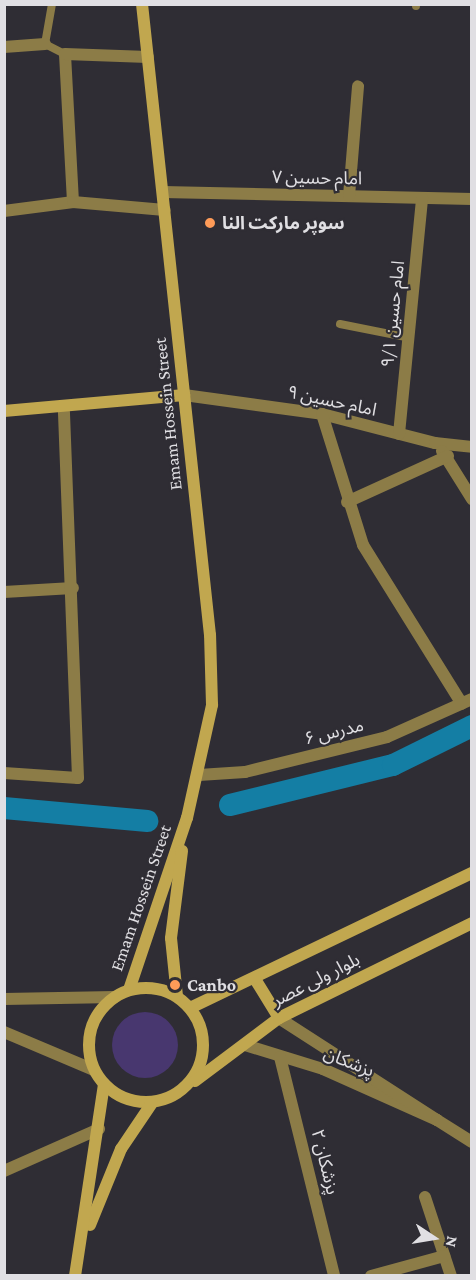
<!DOCTYPE html>
<meta charset="utf-8">
<style>
body{margin:0}
#map{position:relative;width:476px;height:1280px;overflow:hidden;background:#2f2d34;font-family:"Crimson Pro","Noto Sans Arabic",serif}
div>[style]{position:absolute}
.green>*{inset:0;background:#48376f}
.round{border-radius:50%}
.canal>*{height:22px;margin:-11px;padding:0 11px;transform-origin:11px;border-radius:11px;background:#147ea4}
.lane>*{height:8px;margin:-4px;padding:0 4px;transform-origin:4px;border-radius:4px;background:#8c7c47}
.street>*{height:12px;margin:-6px;padding:0 6px;transform-origin:6px;border-radius:6px;background:#8c7c47}
.secondary>*{height:12px;margin:-6px;padding:0 6px;transform-origin:6px;border-radius:6px;background:#c1a74f}
.secondary>.ring{margin:-6px;padding:0;box-sizing:content-box;background:none;border:12px solid #c1a74f;border-radius:50%}
.dots>*{width:16px;height:16px;translate:-50% -50%;box-sizing:border-box;border:3px solid #2f2d34;border-radius:50%}
span{translate:-50% -50%;white-space:nowrap;text-align:center;line-height:1.15;-webkit-text-stroke:4.5px #2f2d34;paint-order:stroke}
.street-label{font-size:18px;color:#e0dfe3}
.poi-label{font-size:18px;color:#e0dfe3;font-weight:700}
.left{translate:0 -50%;text-align:left}
.frame{position:absolute;inset:0;border:6px solid #e0dfe3;pointer-events:none}
.north{position:absolute;left:404px;top:1208px;width:60px;height:60px;-webkit-text-stroke:4px #2f2d34;paint-order:stroke;rotate:102deg;font-size:16px;font-weight:700;line-height:24px;text-align:center;color:#e0dfe3}
.north::after{content:'';display:block;margin:auto;width:21px;height:27px;background:#e0dfe3;clip-path:polygon(50% 0,100% 100%,50% 72%,0 100%)}
</style>
<div id="map">
<div class="green">
<i class="round" style="left:112px;top:1012px;width:66px;height:66px"></i>
</div>
<div class="canal">
<i style="left:230px;top:805px;width:168px;rotate:-13.8deg"></i>
<i style="left:393px;top:765px;width:88px;rotate:-26.3deg"></i>
<i style="left:4px;top:808px;width:144px;rotate:5.2deg"></i>
</div>
<div class="lane">
<i style="left:52px;top:4px;width:41px;rotate:99.9deg"></i>
<i style="left:45px;top:44px;width:22px;rotate:27deg"></i>
<i style="left:416px;top:4px;width:2px;rotate:90deg"></i>
<i style="left:340px;top:324px;width:71px;rotate:11.3deg"></i>
</div>
<div class="street">
<i style="left:4px;top:47px;width:41px;rotate:-4.2deg"></i>
<i style="left:163px;top:192px;width:309px;rotate:1.3deg"></i>
<i style="left:349px;top:196px;width:110px;rotate:-85.3deg"></i>
<i style="left:73px;top:202px;width:148px;rotate:-93.1deg"></i>
<i style="left:65px;top:54px;width:83px;rotate:2.1deg"></i>
<i style="left:4px;top:211px;width:70px;rotate:-7.4deg"></i>
<i style="left:73px;top:202px;width:92px;rotate:5deg"></i>
<i style="left:184px;top:395px;width:139px;rotate:7.8deg"></i>
<i style="left:322px;top:414px;width:117px;rotate:14.4deg"></i>
<i style="left:435px;top:443px;width:37px;rotate:6deg"></i>
<i style="left:322px;top:414px;width:137px;rotate:72.6deg"></i>
<i style="left:363px;top:545px;width:187px;rotate:58.1deg"></i>
<i style="left:399px;top:434px;width:237px;rotate:-84.4deg"></i>
<i style="left:442px;top:451px;width:57px;rotate:58deg"></i>
<i style="left:347px;top:502px;width:111px;rotate:-24.5deg"></i>
<i style="left:4px;top:592px;width:69px;rotate:-3.3deg"></i>
<i style="left:4px;top:773px;width:74px;rotate:3.9deg"></i>
<i style="left:78px;top:778px;width:370px;rotate:-92.2deg"></i>
<i style="left:199px;top:775px;width:46px;rotate:-3.7deg"></i>
<i style="left:245px;top:772px;width:146px;rotate:-13.8deg"></i>
<i style="left:387px;top:737px;width:93px;rotate:-24.1deg"></i>
<i style="left:4px;top:999px;width:111px;rotate:-1deg"></i>
<i style="left:4px;top:1032px;width:98px;rotate:22.9deg"></i>
<i style="left:245px;top:1045px;width:82px;rotate:17.1deg"></i>
<i style="left:323px;top:1069px;width:125px;rotate:24.1deg"></i>
<i style="left:437px;top:1120px;width:188px;rotate:-147.2deg"></i>
<i style="left:280px;top:1057px;width:226px;rotate:76.1deg"></i>
<i style="left:437px;top:1120px;width:41px;rotate:32.2deg"></i>
<i style="left:4px;top:1171px;width:104px;rotate:-23.9deg"></i>
<i style="left:425px;top:1197px;width:83px;rotate:71.8deg"></i>
<i style="left:371px;top:1276px;width:76px;rotate:-15.3deg"></i>
</div>
<div class="secondary">
<i style="left:4px;top:411px;width:181px;rotate:-5.1deg"></i>
<i style="left:255px;top:979px;width:46px;rotate:58.4deg"></i>
<i class="ring" style="left:89px;top:988px;width:102px;height:102px"></i>
<i style="left:129px;top:990px;width:182px;rotate:-71.4deg"></i>
<i style="left:187px;top:818px;width:116px;rotate:-77.5deg"></i>
<i style="left:212px;top:705px;width:70px;rotate:-91.6deg"></i>
<i style="left:210px;top:635px;width:635px;rotate:-96.15deg"></i>
<i style="left:177px;top:996px;width:58px;rotate:-95.9deg"></i>
<i style="left:171px;top:938px;width:88px;rotate:-82.8deg"></i>
<i style="left:190px;top:1008px;width:313px;rotate:-25.6deg"></i>
<i style="left:195px;top:1081px;width:105px;rotate:-36.9deg"></i>
<i style="left:279px;top:1018px;width:215px;rotate:-26.2deg"></i>
<i style="left:90px;top:1225px;width:82px;rotate:-67.8deg"></i>
<i style="left:121px;top:1149px;width:55px;rotate:-56deg"></i>
<i style="left:75px;top:1276px;width:193px;rotate:-81.4deg"></i>
</div>
<div class="dots">
<i style="left:210px;top:223px;background:#fe9b58"></i>
<i style="left:175px;top:985px;background:#fe9b58"></i>
</div>
<div class="street-label">
<span style="left:317px;top:178px;rotate:1deg">امام حسین ۷</span>
<span style="left:393px;top:314px;rotate:-84deg">امام حسین ۹/۱</span>
<span style="left:332px;top:401px;rotate:12deg">امام حسین ۹</span>
<span style="left:168px;top:414px;rotate:-96deg">Emam Hossein Street</span>
<span style="left:334px;top:732px;rotate:-14deg">مدرس ۶</span>
<span style="left:141px;top:898px;rotate:-71deg">Emam Hossein Street</span>
<span style="left:316px;top:980px;rotate:-27deg">بلوار ولی عصر</span>
<span style="left:349px;top:1062px;rotate:22deg">پزشکان</span>
<span style="left:325px;top:1162px;rotate:76deg">پزشکان ۲</span>
</div>
<div class="poi-label">
<span class="left" style="left:222px;top:223px">سوپر مارکت النا</span>
<span class="left" style="left:187px;top:985px">Canbo</span>
</div>
<div class="frame"></div>
<div class="north">N</div>
</div>
